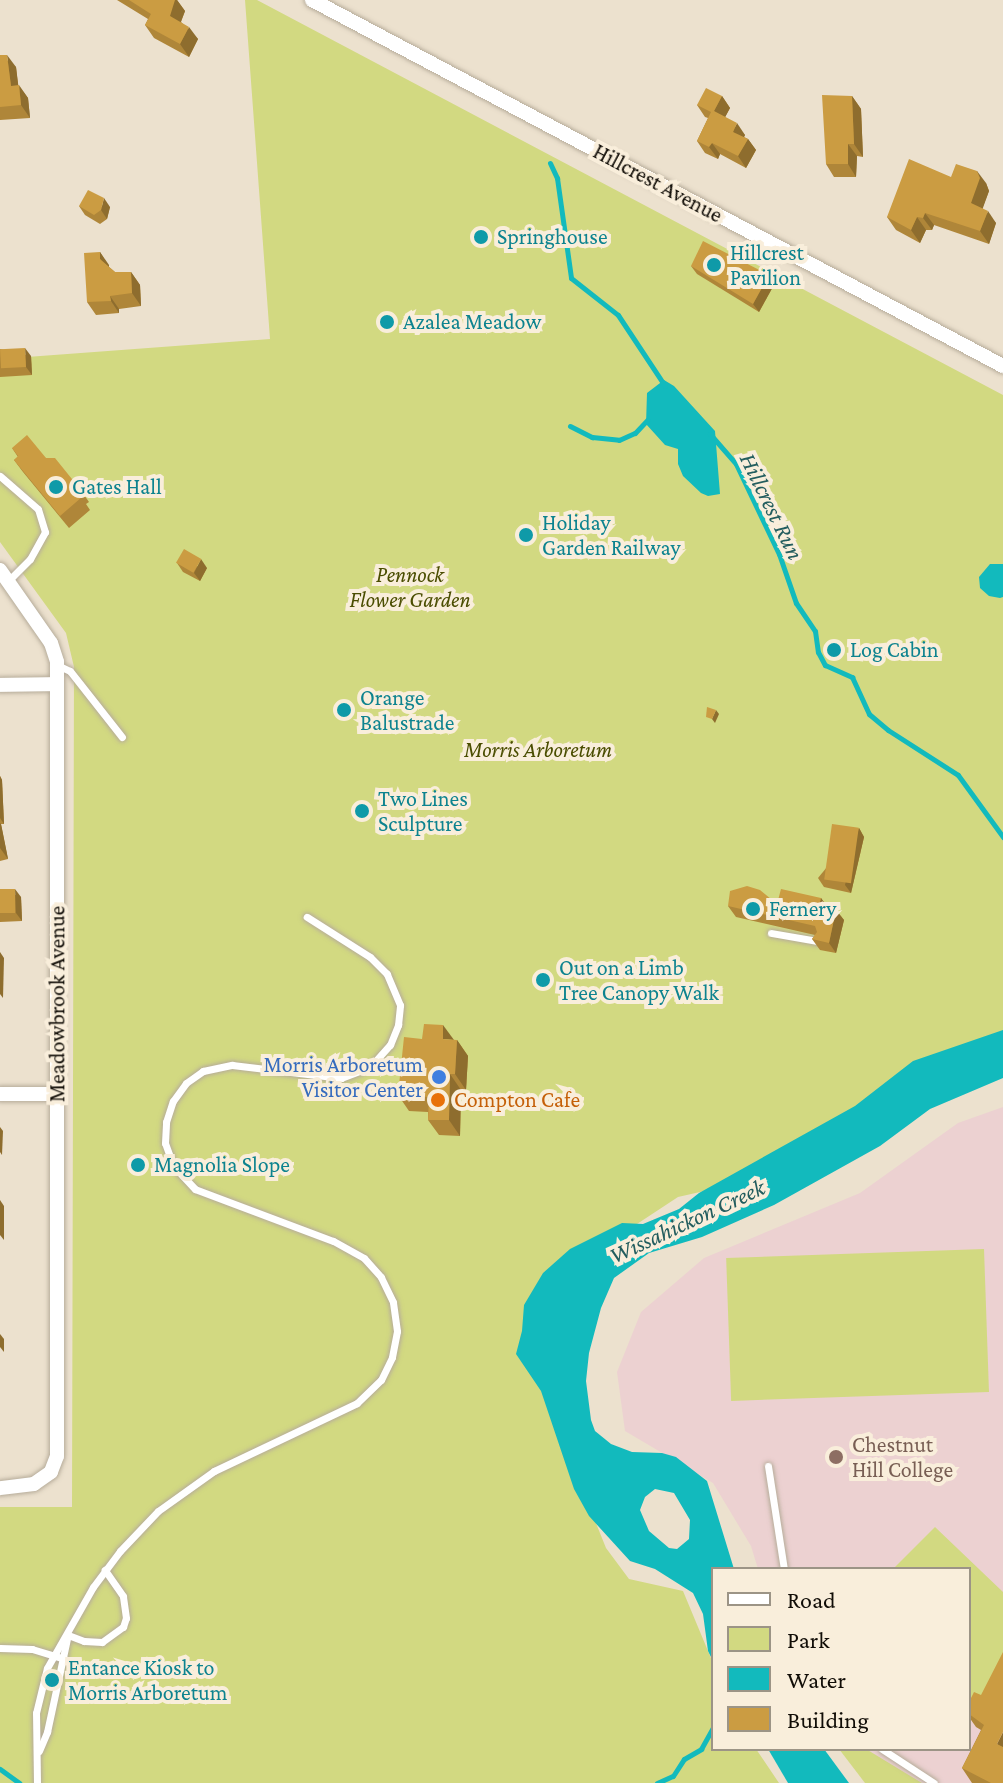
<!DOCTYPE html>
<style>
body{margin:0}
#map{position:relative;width:1003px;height:1783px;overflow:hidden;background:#ece1ce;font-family:"Crimson Pro",serif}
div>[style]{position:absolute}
.education>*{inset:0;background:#ecd1d1}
.green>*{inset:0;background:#d2d981;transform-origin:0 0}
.water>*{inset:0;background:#12babd}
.stream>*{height:5px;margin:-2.5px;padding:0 2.5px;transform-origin:2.5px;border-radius:2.5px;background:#12babd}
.roads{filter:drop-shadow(0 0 2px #b6ac9a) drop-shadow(0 0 2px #b6ac9a)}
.lane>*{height:7px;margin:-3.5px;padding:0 3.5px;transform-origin:3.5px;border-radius:3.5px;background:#fff}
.street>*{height:14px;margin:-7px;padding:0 7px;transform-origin:7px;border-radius:7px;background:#fff}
.wall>*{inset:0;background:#af8639}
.shaded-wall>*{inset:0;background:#8e6d2e}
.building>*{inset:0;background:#cb9c42;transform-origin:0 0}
.dots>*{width:22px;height:22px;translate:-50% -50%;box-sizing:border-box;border:4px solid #f9eedb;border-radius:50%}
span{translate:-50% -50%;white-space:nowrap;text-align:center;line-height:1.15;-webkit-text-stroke:8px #f9eedb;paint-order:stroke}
.street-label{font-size:22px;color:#110d07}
.culture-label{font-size:22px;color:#0d838f}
.left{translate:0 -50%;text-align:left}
.park-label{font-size:22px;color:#4a4d00;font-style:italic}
.shop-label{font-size:22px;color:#366cbe}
.right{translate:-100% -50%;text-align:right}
.food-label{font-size:22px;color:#c56008}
.education-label{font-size:22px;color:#785e54}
.water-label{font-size:24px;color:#235d5e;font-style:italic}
.legend{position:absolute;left:711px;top:1567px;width:260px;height:184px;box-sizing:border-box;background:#f9eedb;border:2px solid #9c9486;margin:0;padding:10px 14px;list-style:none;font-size:24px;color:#110d07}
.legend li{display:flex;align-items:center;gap:16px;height:40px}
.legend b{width:40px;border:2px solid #9c9486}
</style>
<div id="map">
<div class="education">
<i style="clip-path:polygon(1003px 1107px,1003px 1783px,871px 1783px,845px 1749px,969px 1749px,969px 1569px,758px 1569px,751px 1546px,713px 1483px,625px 1431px,617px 1372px,641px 1312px,704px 1258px,860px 1193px,958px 1123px)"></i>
</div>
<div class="green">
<i style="clip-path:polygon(245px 0,257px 0,1003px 395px,1003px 1041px,788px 1172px,678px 1197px,599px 1249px,575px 1471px,606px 1548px,629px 1579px,683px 1591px,713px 1663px,713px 1749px,756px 1749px,779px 1783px,0 1783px,0 1507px,72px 1507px,74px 667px,66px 633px,0 542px,0 359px,270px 339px)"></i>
<i style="left:984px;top:1249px;width:143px;height:258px;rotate:88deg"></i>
<i style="clip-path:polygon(935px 1527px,1003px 1592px,1003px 1662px,991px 1684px,969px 1710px,969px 1569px,893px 1569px)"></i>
<i style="clip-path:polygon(839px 1749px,866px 1749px,922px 1783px,865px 1783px)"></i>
</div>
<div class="water">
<i style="clip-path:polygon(664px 380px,674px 386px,715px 431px,720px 494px,708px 496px,701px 493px,683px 476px,678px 464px,678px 449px,665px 445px,646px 424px,647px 393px)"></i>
<i style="clip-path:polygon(990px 564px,1003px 564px,1003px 597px,1000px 598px,989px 596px,980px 588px,979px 577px)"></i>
<i style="clip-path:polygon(evenodd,1003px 1030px,1003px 1078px,930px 1109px,880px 1146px,774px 1205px,702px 1237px,649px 1253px,614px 1278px,601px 1308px,589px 1353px,586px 1381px,591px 1420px,595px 1431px,611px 1444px,632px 1452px,662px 1453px,676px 1457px,707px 1481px,734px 1569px,713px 1569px,713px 1661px,708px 1651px,703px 1614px,693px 1593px,655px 1569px,630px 1561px,589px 1516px,574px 1489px,541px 1391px,516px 1354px,522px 1331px,524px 1305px,543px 1273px,570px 1249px,622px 1223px,643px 1224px,679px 1209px,699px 1193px,855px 1106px,913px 1061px,1003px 1030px,655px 1489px,674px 1493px,690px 1520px,689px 1539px,677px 1549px,669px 1548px,649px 1531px,640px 1510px,645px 1497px,655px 1489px)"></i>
<i style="clip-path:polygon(768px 1749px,824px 1749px,849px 1783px,788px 1783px)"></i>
</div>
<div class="stream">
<i style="left:550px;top:163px;width:17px;rotate:65deg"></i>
<i style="left:557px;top:178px;width:101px;rotate:82deg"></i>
<i style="left:571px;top:278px;width:60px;rotate:38.2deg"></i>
<i style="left:618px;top:315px;width:85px;rotate:56.5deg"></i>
<i style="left:570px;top:426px;width:25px;rotate:27deg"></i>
<i style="left:592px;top:437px;width:27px;rotate:6deg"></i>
<i style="left:619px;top:440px;width:17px;rotate:-24deg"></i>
<i style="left:635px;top:433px;width:18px;rotate:-47deg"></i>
<i style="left:710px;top:434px;width:40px;rotate:49deg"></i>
<i style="left:736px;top:464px;width:100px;rotate:64.5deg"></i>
<i style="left:779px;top:554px;width:52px;rotate:70.9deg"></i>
<i style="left:796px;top:603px;width:34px;rotate:56deg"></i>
<i style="left:815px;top:631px;width:21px;rotate:82deg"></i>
<i style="left:818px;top:652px;width:15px;rotate:62deg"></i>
<i style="left:825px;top:665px;width:30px;rotate:24deg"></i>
<i style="left:852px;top:677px;width:41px;rotate:65.3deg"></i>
<i style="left:869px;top:714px;width:25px;rotate:40deg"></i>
<i style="left:888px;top:730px;width:83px;rotate:32.7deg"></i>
<i style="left:958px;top:775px;width:77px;rotate:54deg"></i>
<i style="left:0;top:1769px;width:24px;rotate:36deg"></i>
<i style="left:657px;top:1783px;width:17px;rotate:-24deg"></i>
<i style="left:673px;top:1776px;width:20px;rotate:-57deg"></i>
<i style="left:684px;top:1759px;width:20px;rotate:-30deg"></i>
<i style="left:701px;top:1749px;width:25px;rotate:-61deg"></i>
</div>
<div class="roads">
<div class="lane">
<i style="left:0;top:476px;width:50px;rotate:41deg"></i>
<i style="left:38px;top:509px;width:24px;rotate:73deg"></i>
<i style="left:45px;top:532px;width:31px;rotate:119deg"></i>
<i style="left:30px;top:559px;width:31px;rotate:135deg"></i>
<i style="left:57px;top:665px;width:14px;rotate:25deg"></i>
<i style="left:70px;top:671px;width:84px;rotate:51.8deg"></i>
<i style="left:771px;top:933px;width:48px;rotate:9.7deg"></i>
<i style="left:768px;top:1466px;width:104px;rotate:81.2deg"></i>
<i style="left:68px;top:1635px;width:17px;rotate:21deg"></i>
<i style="left:84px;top:1641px;width:18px;rotate:3deg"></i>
<i style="left:102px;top:1642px;width:26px;rotate:-36deg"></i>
<i style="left:123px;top:1627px;width:9px;rotate:-72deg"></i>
<i style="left:126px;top:1618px;width:22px;rotate:-98deg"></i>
<i style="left:123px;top:1596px;width:32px;rotate:-125deg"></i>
<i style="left:0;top:1648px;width:32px;rotate:2deg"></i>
<i style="left:32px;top:1649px;width:34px;rotate:17deg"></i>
<i style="left:882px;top:1749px;width:62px;rotate:33.2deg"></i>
<i style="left:39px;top:1751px;width:21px;rotate:-67deg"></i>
<i style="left:47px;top:1732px;width:95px;rotate:-77.9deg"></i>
<i style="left:37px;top:1783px;width:70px;rotate:-90.8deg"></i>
<i style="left:36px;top:1713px;width:46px;rotate:-76.3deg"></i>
<i style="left:47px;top:1668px;width:93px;rotate:-60.4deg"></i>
<i style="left:93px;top:1587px;width:45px;rotate:-53.1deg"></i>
<i style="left:120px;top:1551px;width:55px;rotate:-46.5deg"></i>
<i style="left:158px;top:1511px;width:69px;rotate:-35.5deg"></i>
<i style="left:214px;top:1471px;width:158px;rotate:-25.4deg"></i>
<i style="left:357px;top:1403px;width:33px;rotate:-44deg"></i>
<i style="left:381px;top:1380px;width:25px;rotate:-64deg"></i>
<i style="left:392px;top:1357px;width:26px;rotate:-79deg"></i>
<i style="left:397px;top:1331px;width:29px;rotate:-98deg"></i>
<i style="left:393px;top:1302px;width:28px;rotate:-116deg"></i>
<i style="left:381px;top:1277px;width:25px;rotate:-132deg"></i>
<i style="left:364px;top:1258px;width:35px;rotate:-151deg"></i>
<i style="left:333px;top:1241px;width:147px;rotate:-159.4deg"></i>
<i style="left:195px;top:1189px;width:33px;rotate:-133deg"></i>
<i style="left:173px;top:1165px;width:23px;rotate:-110deg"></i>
<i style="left:165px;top:1143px;width:21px;rotate:-87deg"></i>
<i style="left:166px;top:1122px;width:22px;rotate:-72deg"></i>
<i style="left:173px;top:1101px;width:22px;rotate:-54deg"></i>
<i style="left:186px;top:1083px;width:21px;rotate:-35deg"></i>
<i style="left:203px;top:1071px;width:30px;rotate:-12deg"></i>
<i style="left:232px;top:1065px;width:110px;rotate:6.8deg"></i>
<i style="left:341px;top:1078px;width:31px;rotate:-21deg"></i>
<i style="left:370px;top:1067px;width:30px;rotate:-48deg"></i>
<i style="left:390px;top:1045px;width:22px;rotate:-68deg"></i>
<i style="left:398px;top:1025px;width:20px;rotate:-84deg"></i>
<i style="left:400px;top:1005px;width:34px;rotate:-113deg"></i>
<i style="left:387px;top:974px;width:24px;rotate:-135deg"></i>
<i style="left:370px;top:957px;width:75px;rotate:-147.6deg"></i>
</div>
<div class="street">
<i style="left:312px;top:0;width:782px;rotate:27.91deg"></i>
<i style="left:0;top:570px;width:89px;rotate:55.1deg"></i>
<i style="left:51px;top:643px;width:20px;rotate:72deg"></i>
<i style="left:57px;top:662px;width:794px;rotate:90deg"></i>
<i style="left:57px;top:1456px;width:17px;rotate:111deg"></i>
<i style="left:51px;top:1472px;width:21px;rotate:145deg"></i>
<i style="left:34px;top:1484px;width:34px;rotate:173deg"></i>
<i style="left:0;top:685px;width:56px;rotate:-1deg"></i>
<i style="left:0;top:1094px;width:57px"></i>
</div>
</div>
<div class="wall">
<i style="clip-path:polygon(117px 0,177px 0,185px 11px,181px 22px,198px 39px,189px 57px,154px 38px,145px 25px,148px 19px)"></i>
<i style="clip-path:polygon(0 55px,16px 67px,18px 85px,28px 98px,30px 118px,0 120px)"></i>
<i style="clip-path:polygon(722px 96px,730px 108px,725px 117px,745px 135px,744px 137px,748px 139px,756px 150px,746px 168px,720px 154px,718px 159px,705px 153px,697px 141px,708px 118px,705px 117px,697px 105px)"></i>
<i style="clip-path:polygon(852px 96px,861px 109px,863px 157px,857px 156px,856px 177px,834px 177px,826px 164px)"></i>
<i style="clip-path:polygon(951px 177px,986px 183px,989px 191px,982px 209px,996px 223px,989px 244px,934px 225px,932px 230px,926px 230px,920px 243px,896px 230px,887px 217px)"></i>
<i style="clip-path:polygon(79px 206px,110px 207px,107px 219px,100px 224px,85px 215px)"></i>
<i style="clip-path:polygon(100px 252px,109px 267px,115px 272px,131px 272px,140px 285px,141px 306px,119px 309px,119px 313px,96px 315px,87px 302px)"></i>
<i style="clip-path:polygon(691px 266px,775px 283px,759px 312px,697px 274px)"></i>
<i style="clip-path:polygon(0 349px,31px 356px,32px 375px,0 377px)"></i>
<i style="clip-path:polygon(12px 448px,46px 458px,80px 489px,89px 502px,86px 504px,90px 510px,69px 528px,23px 472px,14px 460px,18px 457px)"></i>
<i style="clip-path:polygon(177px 563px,207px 568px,200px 581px,183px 572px)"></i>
<i style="clip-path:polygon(0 776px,2px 780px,4px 824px,1px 824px,8px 859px,0 861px)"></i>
<i style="clip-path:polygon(859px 828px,864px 837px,851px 893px,824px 887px,818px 878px)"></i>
<i style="clip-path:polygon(0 889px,21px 897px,22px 921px,0 922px)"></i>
<i style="clip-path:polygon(821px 898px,828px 908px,836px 910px,844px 920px,836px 953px,820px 950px,812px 939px,815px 935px,736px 917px,728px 906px,777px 904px)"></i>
<i style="clip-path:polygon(453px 1040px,457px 1040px,468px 1056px,466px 1090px,461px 1090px,460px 1136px,439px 1135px,428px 1120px,428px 1112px,409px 1111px,398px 1095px)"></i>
<i style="clip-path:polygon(981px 1695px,1003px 1783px,972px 1783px,962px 1768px,981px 1730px,976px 1727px,969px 1717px,969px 1702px)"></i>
</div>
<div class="shaded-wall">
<i style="clip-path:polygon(171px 0,177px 0,185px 11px,178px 29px,170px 16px)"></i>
<i style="clip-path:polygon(189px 27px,198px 39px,189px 57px,180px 44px)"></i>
<i style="clip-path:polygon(7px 55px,16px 67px,20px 99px,11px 86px)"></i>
<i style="clip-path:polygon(19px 85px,28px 98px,30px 118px,21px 105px)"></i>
<i style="clip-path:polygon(722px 96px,730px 108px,722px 123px,714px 111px)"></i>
<i style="clip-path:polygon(852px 96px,861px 109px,863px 157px,854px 144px)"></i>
<i style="clip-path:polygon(737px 123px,745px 135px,741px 143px,733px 132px)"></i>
<i style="clip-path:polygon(748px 139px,756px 150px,746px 168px,738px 156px)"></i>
<i style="clip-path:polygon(712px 143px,720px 154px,718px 159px,709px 147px)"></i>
<i style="clip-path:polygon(848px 144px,857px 156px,856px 177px,848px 164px)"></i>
<i style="clip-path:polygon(977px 171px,986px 183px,989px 191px,980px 216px,971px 203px)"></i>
<i style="clip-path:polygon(104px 198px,110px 207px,107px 219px,101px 210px)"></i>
<i style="clip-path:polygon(988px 211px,996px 223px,989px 244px,980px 231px)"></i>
<i style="clip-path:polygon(925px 213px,934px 225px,932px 230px,923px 218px)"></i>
<i style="clip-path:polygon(917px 217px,926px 230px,920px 243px,911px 230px)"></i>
<i style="clip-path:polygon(100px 252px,109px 265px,109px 272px,100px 259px)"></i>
<i style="clip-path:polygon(131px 272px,140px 285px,141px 306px,132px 293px)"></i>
<i style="clip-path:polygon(769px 275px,775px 283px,759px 312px,753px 304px)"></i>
<i style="clip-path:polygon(110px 296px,119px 309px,119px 313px,111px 301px)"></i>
<i style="clip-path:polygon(25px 348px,31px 356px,32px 375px,26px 367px)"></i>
<i style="clip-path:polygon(201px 559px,207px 568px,200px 581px,194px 573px)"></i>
<i style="clip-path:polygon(716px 710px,719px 714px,715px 723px,712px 719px)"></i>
<i style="clip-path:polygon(0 776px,2px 780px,4px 824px,0 818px)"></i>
<i style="clip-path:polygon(0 823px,1px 824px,8px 859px,0 848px)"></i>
<i style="clip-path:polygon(859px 828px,864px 837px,851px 893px,845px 885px)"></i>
<i style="clip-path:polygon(15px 889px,21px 897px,22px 921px,16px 913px)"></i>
<i style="clip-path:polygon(821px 898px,828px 908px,819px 906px)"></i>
<i style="clip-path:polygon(836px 910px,844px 920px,836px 953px,829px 943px)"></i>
<i style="clip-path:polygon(0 952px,4px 958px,3px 998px,0 994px)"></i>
<i style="clip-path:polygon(443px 1025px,454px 1040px,443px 1039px)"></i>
<i style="clip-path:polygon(457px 1040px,468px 1056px,466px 1090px,455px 1074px)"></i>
<i style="clip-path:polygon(450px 1074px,461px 1090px,460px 1136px,449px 1120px)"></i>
<i style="clip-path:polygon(0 1127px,3px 1131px,2px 1155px,0 1152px)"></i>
<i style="clip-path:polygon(0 1200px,4px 1206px,4px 1240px,0 1235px)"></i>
<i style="clip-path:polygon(0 1334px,4px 1339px,4px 1352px,0 1347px)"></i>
<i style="clip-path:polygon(1003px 1732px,1003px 1753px,997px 1744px)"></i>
</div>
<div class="building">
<i style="clip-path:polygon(129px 0,175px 0,170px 16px,189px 27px,180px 44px,145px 25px,151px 14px)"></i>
<i style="clip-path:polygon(0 55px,7px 55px,11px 86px,19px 85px,21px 105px,0 107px)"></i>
<i style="clip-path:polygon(706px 88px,722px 96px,714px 111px,737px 123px,733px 132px,748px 139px,738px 156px,712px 143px,709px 147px,697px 141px,711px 112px,697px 105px)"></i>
<i style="clip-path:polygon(822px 95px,852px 96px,854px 144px,848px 144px,848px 164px,826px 164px)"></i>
<i style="clip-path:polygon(909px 159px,951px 177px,956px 164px,977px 171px,980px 178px,971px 203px,988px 211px,980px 231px,925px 213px,923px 218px,917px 217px,911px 230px,887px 217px)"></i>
<i style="clip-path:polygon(88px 190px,104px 198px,101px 210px,94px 215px,79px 206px)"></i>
<i style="clip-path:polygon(703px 241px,769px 275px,753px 304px,691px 266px)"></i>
<i style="clip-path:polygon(100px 252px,100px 259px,115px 272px,131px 272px,132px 293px,110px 296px,111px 301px,87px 302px,84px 253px)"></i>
<i style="left:25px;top:348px;width:19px;height:25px;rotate:87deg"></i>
<i style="clip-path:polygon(27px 435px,46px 458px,55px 458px,80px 489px,77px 492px,82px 497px,60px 516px,14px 460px,18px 456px,12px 448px)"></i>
<i style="left:184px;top:549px;width:20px;height:16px;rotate:30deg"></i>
<i style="clip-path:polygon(707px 707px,716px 710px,712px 719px,706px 717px)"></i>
<i style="left:832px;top:824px;width:27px;height:56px;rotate:8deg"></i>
<i style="clip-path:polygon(747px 886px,760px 890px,777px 904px,781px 889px,821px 898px,819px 906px,836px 910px,829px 943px,812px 939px,817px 932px,815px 926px,728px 906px,730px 891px)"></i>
<i style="left:0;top:889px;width:15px;height:24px"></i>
<i style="clip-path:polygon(424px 1024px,443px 1025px,443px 1039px,457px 1040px,455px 1074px,450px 1074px,449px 1120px,428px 1120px,429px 1097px,398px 1095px,404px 1037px,422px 1039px)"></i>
<i style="clip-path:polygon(1003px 1652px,1003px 1732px,997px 1744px,1003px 1747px,1003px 1783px,991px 1783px,962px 1768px,984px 1725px,969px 1714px,969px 1702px,974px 1692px,981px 1695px)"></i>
</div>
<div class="dots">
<i style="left:481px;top:237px;background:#0f9aa8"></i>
<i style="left:714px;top:265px;background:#0f9aa8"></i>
<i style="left:387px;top:322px;background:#0f9aa8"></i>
<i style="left:56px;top:487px;background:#0f9aa8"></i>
<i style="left:526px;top:535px;background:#0f9aa8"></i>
<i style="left:834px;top:650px;background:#0f9aa8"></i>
<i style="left:344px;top:710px;background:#0f9aa8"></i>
<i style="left:362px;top:811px;background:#0f9aa8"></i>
<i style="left:753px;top:909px;background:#0f9aa8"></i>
<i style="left:543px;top:980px;background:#0f9aa8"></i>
<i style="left:439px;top:1077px;background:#3f7fe0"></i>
<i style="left:438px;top:1100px;background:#e8710a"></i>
<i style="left:138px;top:1165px;background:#0f9aa8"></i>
<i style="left:836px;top:1457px;background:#8d6e63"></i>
<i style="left:52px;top:1680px;background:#0f9aa8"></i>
</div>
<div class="street-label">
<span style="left:658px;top:183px;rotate:28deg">Hillcrest Avenue</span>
<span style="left:57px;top:1004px;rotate:-90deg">Meadowbrook Avenue</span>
</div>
<div class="culture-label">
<span class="left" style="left:497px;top:237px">Springhouse</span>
<span class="left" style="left:730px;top:265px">Hillcrest<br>Pavilion</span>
<span class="left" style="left:403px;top:322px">Azalea Meadow</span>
<span class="left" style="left:72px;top:487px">Gates Hall</span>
<span class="left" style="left:542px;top:535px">Holiday<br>Garden Railway</span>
<span class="left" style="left:850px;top:650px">Log Cabin</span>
<span class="left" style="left:360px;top:710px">Orange<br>Balustrade</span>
<span class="left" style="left:378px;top:811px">Two Lines<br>Sculpture</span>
<span class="left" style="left:769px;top:909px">Fernery</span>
<span class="left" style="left:559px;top:980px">Out on a Limb<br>Tree Canopy Walk</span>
<span class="left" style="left:154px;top:1165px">Magnolia Slope</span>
<span class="left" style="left:68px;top:1680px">Entance Kiosk to<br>Morris Arboretum</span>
</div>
<div class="park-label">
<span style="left:410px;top:587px">Pennock<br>Flower Garden</span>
<span style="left:538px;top:750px">Morris Arboretum</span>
</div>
<div class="shop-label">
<span class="right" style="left:423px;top:1077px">Morris Arboretum<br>Visitor Center</span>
</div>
<div class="food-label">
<span class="left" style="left:454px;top:1100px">Compton Cafe</span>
</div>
<div class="education-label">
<span class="left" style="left:852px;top:1457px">Chestnut<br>Hill College</span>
</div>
<div class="water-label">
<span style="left:772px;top:506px;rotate:64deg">Hillcrest Run</span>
<span style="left:687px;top:1221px;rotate:-25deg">Wissahickon Creek</span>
</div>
<ul class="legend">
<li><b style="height:10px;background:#fff"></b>Road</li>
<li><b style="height:22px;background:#d2d981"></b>Park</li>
<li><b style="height:22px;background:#12babd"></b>Water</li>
<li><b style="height:22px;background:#cb9c42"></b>Building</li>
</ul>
</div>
